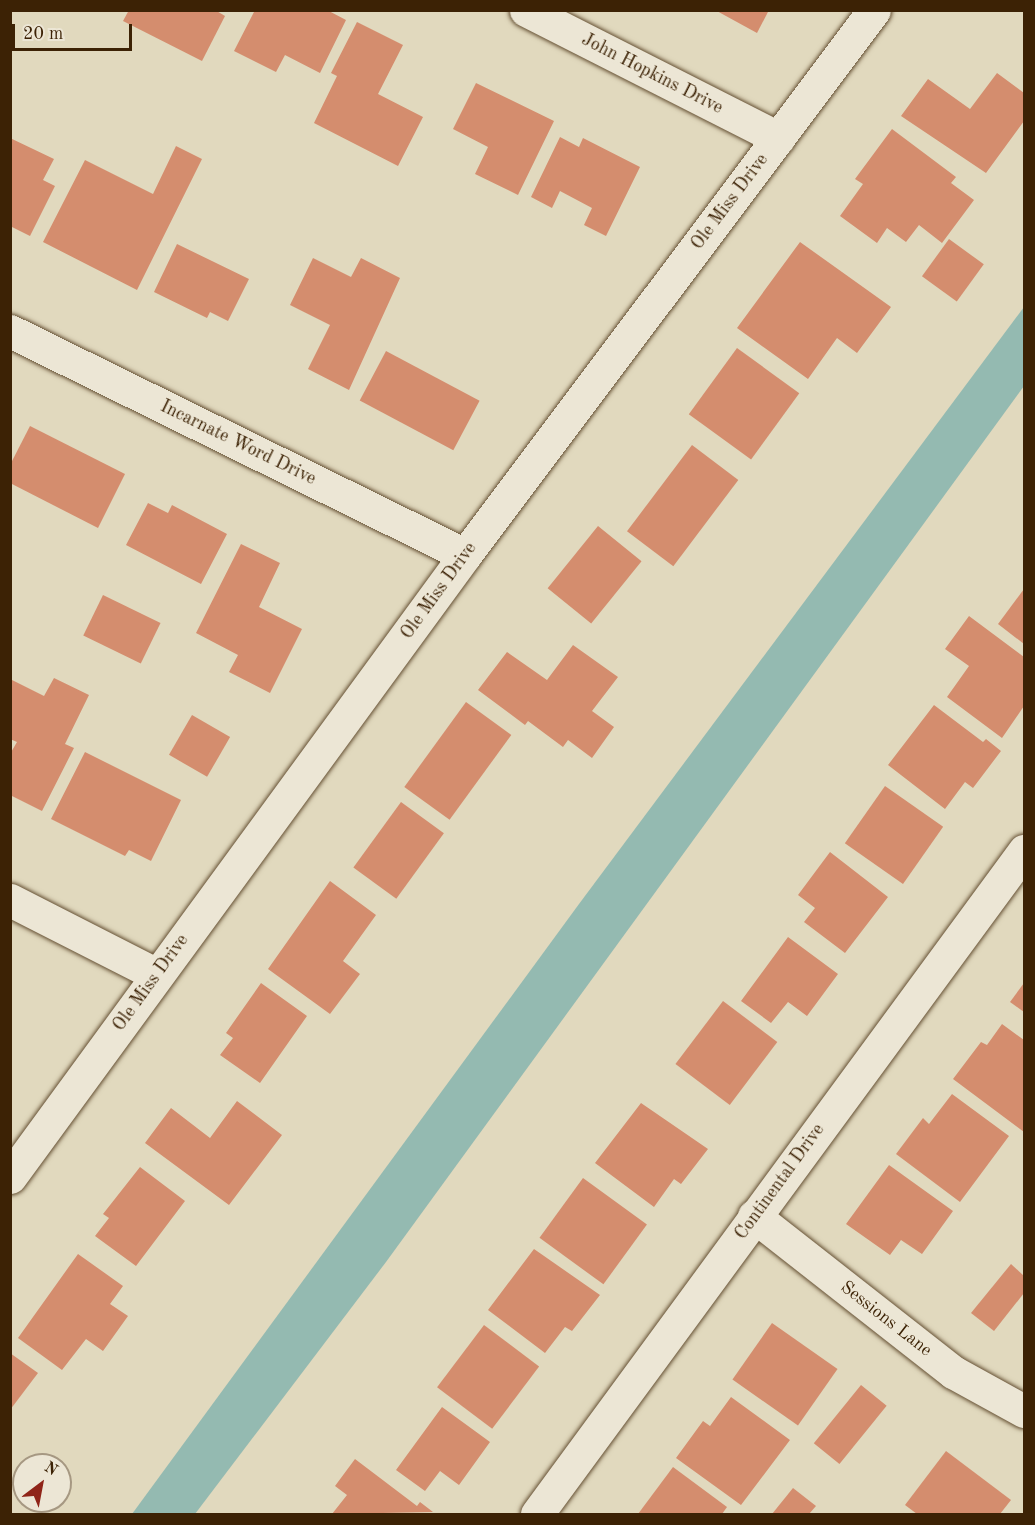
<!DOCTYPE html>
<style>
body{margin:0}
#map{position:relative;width:1035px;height:1525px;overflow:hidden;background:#e1d9be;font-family:"Old Standard TT",serif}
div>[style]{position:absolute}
.water>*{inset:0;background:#94bab1}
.building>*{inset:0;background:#d48d6e;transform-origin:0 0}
.roads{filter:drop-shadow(0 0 2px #655033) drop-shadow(0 0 2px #655033)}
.minor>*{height:33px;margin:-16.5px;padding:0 16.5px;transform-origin:16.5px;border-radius:16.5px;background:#ece6d5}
span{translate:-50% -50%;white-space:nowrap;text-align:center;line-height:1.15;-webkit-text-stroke:4.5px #ece6d5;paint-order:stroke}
.street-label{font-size:18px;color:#3c2205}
.frame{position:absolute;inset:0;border:12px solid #3c2205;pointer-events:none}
.north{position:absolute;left:12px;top:1453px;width:60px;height:60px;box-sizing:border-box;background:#ece6d5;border:2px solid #a69882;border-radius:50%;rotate:32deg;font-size:16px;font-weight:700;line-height:24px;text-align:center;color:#3c2205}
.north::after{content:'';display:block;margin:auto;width:21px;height:27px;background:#8f2418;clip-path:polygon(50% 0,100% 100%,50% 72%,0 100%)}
.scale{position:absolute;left:12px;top:24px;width:120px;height:27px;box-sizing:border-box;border:3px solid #3c2205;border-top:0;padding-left:8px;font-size:18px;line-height:21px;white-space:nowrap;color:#3c2205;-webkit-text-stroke:4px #ece6d5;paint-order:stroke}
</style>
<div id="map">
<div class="water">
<i style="clip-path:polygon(1024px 307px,1024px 386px,386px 1262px,195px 1514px,132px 1514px,579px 904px)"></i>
</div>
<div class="building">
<i style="clip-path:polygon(129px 10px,215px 10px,225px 16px,202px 61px,123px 21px)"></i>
<i style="clip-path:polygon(255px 10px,327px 10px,346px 20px,320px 73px,285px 55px,276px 72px,234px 51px)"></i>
<i style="clip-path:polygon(715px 10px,769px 10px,757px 33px)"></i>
<i style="clip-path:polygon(357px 22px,403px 45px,378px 94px,423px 117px,398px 166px,314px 123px,337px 76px,331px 73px)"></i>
<i style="clip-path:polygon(997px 73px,1024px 93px,1024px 121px,986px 173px,901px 116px,928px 79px,970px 109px)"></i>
<i style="clip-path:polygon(476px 83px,554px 121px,518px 195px,475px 174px,488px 147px,453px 129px)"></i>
<i style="clip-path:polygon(892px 129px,956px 177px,951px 183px,974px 200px,942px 243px,919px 225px,906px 242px,887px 228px,877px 243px,840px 216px,863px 184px,855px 179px)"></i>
<i style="clip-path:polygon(560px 137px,579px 147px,583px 138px,640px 167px,606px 236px,584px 225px,592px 208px,560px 191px,552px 208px,531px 197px)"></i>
<i style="clip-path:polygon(10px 138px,54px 159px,43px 180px,55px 186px,30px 236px,10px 226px)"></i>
<i style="clip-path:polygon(176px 146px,202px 159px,137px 290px,43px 242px,85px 160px,153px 194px)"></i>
<i style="left:949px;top:239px;width:43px;height:46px;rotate:36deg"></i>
<i style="clip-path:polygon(800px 242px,891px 307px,857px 353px,837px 338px,808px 379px,737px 328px)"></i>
<i style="clip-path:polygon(177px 244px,249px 279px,228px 321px,210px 312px,207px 318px,154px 292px)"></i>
<i style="clip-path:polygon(313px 258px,351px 277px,361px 258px,400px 278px,349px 390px,308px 369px,330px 325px,290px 305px)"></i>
<i style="left:737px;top:348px;width:77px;height:82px;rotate:36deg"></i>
<i style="left:386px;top:351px;width:106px;height:56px;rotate:28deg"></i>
<i style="clip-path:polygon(30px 426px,125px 474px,98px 528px,10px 483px,10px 465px)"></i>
<i style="left:692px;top:445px;width:58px;height:108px;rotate:37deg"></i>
<i style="clip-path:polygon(148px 503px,168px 513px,172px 505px,227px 534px,201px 584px,126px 545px)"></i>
<i style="left:598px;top:526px;width:56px;height:80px;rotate:39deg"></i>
<i style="clip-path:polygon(241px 544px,280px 563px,259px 607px,302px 629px,270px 693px,229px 672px,238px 655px,196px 633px)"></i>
<i style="clip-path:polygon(1024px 589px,1024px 644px,998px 624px)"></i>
<i style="left:103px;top:595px;width:64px;height:45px;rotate:26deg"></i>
<i style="clip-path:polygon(969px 616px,1024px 657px,1024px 706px,1002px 738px,947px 697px,969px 666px,945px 649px)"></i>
<i style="clip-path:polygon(573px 645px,618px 677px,592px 711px,614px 727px,592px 758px,568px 740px,563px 747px,528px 721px,525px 725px,478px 690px,507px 652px,547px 680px)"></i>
<i style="clip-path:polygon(54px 678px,89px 695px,65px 744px,74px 748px,42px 811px,10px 795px,10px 754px,17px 742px,10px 739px,10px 679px,44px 696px)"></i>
<i style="left:466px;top:702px;width:56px;height:105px;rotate:36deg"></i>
<i style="clip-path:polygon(934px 705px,983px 742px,986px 739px,1001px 751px,973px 788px,965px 782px,945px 809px,888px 765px)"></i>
<i style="left:192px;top:715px;width:44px;height:46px;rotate:30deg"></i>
<i style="clip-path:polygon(85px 752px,181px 800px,151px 861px,129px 850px,125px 856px,51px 819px)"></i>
<i style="left:885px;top:786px;width:71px;height:70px;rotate:35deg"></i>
<i style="left:401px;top:802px;width:53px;height:81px;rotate:36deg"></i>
<i style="clip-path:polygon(830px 852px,888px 897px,845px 953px,804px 922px,815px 908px,798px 895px)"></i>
<i style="clip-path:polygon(330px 881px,376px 915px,343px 961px,360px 974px,330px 1014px,268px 969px)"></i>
<i style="clip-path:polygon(788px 937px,838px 974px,807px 1016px,788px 1002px,771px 1023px,741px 1001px)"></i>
<i style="clip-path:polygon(261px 983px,307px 1016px,260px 1083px,220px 1055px,233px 1038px,226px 1033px)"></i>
<i style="clip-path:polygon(1024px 983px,1024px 1012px,1010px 1002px)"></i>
<i style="left:723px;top:1001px;width:68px;height:79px;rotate:37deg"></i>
<i style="clip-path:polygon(1002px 1024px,1024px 1040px,1024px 1132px,953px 1079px,981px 1042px,987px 1045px)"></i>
<i style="clip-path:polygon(952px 1094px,1009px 1136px,960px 1202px,896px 1154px,923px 1118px,929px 1124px)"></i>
<i style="clip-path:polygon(237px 1101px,282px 1135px,229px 1205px,145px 1143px,171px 1108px,210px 1138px)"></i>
<i style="clip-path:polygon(641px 1103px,708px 1149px,681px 1184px,674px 1179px,654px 1207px,595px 1163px)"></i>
<i style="clip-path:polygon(889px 1165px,953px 1211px,922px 1254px,901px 1240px,890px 1255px,846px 1224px)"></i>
<i style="clip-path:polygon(140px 1167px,185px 1201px,136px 1266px,95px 1236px,109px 1218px,103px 1214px)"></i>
<i style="left:583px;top:1178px;width:79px;height:74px;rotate:36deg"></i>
<i style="clip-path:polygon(534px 1249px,600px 1295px,572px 1331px,565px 1327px,545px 1353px,488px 1310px)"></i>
<i style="clip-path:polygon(78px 1254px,123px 1286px,110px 1304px,128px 1316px,103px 1351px,86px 1339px,62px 1370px,18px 1338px)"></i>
<i style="clip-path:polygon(1011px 1264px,1024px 1276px,1024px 1293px,994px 1331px,971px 1313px)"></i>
<i style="left:772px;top:1323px;width:80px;height:69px;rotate:35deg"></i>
<i style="left:484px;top:1325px;width:69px;height:78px;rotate:37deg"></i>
<i style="clip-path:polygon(10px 1353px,38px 1373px,10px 1410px)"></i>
<i style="left:861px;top:1385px;width:33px;height:75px;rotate:39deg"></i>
<i style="clip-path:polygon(731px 1397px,790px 1440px,741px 1505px,676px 1458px,703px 1421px,710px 1426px)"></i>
<i style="clip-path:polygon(442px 1407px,490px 1442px,459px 1485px,440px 1471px,425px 1491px,396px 1470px)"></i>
<i style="clip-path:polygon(946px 1451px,1011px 1500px,1000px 1514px,917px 1514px,905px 1505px)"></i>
<i style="clip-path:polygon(355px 1459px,417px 1506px,420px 1502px,433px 1512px,332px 1514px,347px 1495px,335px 1486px)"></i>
<i style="clip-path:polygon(673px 1467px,727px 1507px,722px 1514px,638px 1514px)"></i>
<i style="clip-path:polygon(793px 1488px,816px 1506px,809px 1514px,772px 1514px)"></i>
</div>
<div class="roads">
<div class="minor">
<i style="left:526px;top:10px;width:283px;rotate:26.9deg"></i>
<i style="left:10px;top:331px;width:507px;rotate:26.21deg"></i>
<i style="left:10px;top:900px;width:165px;rotate:27deg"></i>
<i style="left:10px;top:1177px;width:771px;rotate:-53.81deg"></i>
<i style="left:465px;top:555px;width:681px;rotate:-53.11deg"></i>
<i style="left:754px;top:1216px;width:253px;rotate:38.1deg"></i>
<i style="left:953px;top:1372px;width:81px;rotate:28.8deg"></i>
<i style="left:537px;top:1514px;width:823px;rotate:-53.7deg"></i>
</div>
</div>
<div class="street-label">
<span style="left:652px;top:74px;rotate:27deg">John Hopkins Drive</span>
<span style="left:730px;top:202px;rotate:-53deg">Ole Miss Drive</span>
<span style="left:238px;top:443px;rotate:26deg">Incarnate Word Drive</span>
<span style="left:439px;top:591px;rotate:-54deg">Ole Miss Drive</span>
<span style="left:151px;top:983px;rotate:-54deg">Ole Miss Drive</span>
<span style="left:780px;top:1182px;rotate:-54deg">Continental Drive</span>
<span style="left:886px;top:1319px;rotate:38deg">Sessions Lane</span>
</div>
<div class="frame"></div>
<div class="north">N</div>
<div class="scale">20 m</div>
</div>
